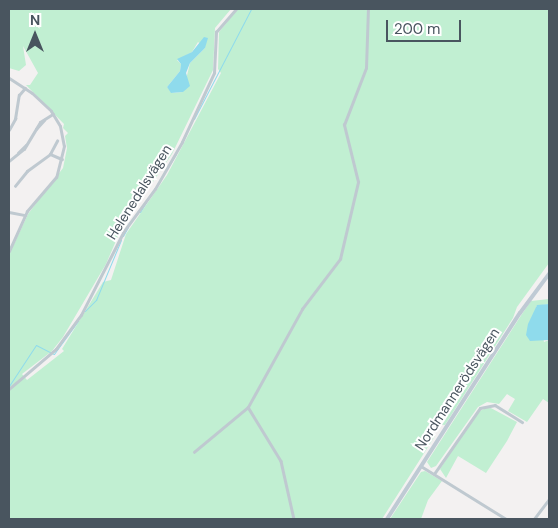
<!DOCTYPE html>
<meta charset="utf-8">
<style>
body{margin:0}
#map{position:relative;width:558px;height:528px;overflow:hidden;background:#f3f1f1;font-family:"DM Sans",sans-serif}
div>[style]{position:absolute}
.green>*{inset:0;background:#c1efd2}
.water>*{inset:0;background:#8fdbec}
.stream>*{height:1px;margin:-0.5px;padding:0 0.5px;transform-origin:0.5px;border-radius:0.5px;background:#8fdbec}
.minor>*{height:2.5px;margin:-1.25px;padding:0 1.25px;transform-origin:1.25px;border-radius:1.25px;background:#bfc9d0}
.tertiary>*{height:3px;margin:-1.5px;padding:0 1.5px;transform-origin:1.5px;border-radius:1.5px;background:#bfc9d0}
.secondary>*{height:4px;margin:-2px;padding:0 2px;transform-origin:2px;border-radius:2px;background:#bfcad4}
span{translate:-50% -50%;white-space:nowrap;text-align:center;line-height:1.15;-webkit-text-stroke:4px #fff;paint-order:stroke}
.street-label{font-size:14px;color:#49555f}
.frame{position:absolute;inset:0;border:10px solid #49555f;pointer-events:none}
.north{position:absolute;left:10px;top:10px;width:50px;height:50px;-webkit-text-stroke:4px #fff;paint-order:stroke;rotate:0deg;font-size:14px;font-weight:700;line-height:20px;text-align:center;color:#49555f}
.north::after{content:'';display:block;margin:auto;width:18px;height:22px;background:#49555f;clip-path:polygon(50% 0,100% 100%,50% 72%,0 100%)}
.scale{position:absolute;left:386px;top:20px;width:75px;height:22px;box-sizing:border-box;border:2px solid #49555f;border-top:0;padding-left:6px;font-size:15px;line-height:18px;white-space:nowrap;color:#49555f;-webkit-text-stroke:4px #fff;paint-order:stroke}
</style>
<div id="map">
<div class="green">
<i style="clip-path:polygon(evenodd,9px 9px,231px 9px,215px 28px,213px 70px,172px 154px,122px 227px,106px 264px,63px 337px,52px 351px,22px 374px,27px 380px,64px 351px,62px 349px,103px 282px,111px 280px,126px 234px,167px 175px,221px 73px,218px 69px,219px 32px,238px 9px,549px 9px,549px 263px,517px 307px,513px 318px,445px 425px,434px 424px,427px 432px,435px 436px,382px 519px,9px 519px,9px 255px,28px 214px,63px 168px,67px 148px,65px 136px,68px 133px,63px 128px,64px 124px,26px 85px,30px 85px,38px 73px,23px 46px,26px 65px,19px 71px,9px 68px,9px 9px,198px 42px,205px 48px,190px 63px,183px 92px,172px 93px,167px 87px,180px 71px,181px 64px,177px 60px,192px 52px,198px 42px)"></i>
<i style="clip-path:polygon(549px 299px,549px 304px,536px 306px,544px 342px,549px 340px,549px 403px,543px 399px,527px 422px,508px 411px,515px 399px,507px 394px,499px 404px,487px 402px,478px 407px,436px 466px,431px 468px,427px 462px,522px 314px,531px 301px)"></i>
<i style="clip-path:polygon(489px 407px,517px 422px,507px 441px,486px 473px,458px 456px,446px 478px,440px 469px,477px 412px)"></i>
<i style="clip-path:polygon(425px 471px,442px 481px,428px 500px,421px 519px,390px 519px,421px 472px)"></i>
</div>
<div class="water">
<i style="clip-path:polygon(204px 37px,208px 38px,205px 48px,190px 63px,186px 73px,190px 86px,183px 92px,171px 93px,167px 87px,180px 71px,181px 64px,177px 59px,192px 52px)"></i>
<i style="clip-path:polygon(549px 304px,549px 340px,530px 341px,526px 335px,528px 324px,537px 305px)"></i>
</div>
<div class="stream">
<i style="left:194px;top:119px;width:124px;rotate:-62.6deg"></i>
<i style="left:140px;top:212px;width:68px;rotate:-58.2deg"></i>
<i style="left:123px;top:236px;width:10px;rotate:-61deg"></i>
<i style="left:85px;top:311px;width:16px;rotate:-45deg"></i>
<i style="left:96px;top:300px;width:65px;rotate:-67.4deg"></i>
<i style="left:9px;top:386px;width:49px;rotate:-56.6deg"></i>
<i style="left:36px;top:345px;width:20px;rotate:27deg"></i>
<i style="left:54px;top:354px;width:41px;rotate:-54deg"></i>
</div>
<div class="minor">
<i style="left:36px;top:129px;width:12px;rotate:-48deg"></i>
<i style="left:9px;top:130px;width:13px;rotate:-61deg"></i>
<i style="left:15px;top:119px;width:24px;rotate:-81deg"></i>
<i style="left:19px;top:95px;width:9px;rotate:-49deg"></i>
<i style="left:18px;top:153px;width:11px;rotate:-45deg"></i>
<i style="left:50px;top:154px;width:13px;rotate:23deg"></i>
<i style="left:9px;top:161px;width:19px;rotate:-39deg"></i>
<i style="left:24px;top:149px;width:31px;rotate:-59deg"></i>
<i style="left:40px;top:122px;width:15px;rotate:-32deg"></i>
<i style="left:15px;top:186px;width:19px;rotate:-51deg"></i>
<i style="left:27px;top:171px;width:29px;rotate:-36deg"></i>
<i style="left:50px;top:154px;width:15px;rotate:-62deg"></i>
<i style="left:9px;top:212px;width:16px;rotate:11deg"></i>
<i style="left:9px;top:389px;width:62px;rotate:-40.4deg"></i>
<i style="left:56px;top:349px;width:42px;rotate:-53.7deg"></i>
<i style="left:81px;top:315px;width:94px;rotate:-62.9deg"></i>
<i style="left:124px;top:231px;width:52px;rotate:-53.6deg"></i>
<i style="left:155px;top:189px;width:54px;rotate:-60.1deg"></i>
<i style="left:182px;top:142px;width:76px;rotate:-65.1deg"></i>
<i style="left:214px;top:73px;width:41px;rotate:-87.2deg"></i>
<i style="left:216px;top:32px;width:30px;rotate:-49deg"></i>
<i style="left:248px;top:407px;width:63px;rotate:58.6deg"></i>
<i style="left:281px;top:461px;width:59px;rotate:77.4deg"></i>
<i style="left:194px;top:452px;width:70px;rotate:-39.8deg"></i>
<i style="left:248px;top:407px;width:112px;rotate:-61.1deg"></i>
<i style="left:302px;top:309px;width:63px;rotate:-52.8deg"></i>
<i style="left:340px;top:259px;width:79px;rotate:-76.8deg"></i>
<i style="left:358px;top:182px;width:59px;rotate:-103.8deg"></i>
<i style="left:344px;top:125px;width:61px;rotate:-68.9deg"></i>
<i style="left:366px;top:68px;width:59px;rotate:-88.1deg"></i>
<i style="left:421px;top:466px;width:100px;rotate:31.9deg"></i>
<i style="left:434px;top:474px;width:80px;rotate:-55.1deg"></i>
<i style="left:480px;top:408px;width:15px;rotate:-11deg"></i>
<i style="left:495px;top:405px;width:32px;rotate:32deg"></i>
<i style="left:534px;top:519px;width:25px;rotate:-53deg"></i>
</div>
<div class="tertiary">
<i style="left:9px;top:78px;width:27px;rotate:33deg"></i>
<i style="left:32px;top:93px;width:26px;rotate:43deg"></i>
<i style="left:51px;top:111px;width:17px;rotate:59deg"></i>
<i style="left:60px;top:126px;width:20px;rotate:79deg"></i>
<i style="left:64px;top:146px;width:32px;rotate:104deg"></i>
<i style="left:56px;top:177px;width:45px;rotate:130.5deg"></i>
<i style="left:27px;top:211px;width:44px;rotate:114.2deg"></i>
</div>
<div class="secondary">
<i style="left:387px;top:519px;width:245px;rotate:-57.2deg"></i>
<i style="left:520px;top:313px;width:49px;rotate:-53.4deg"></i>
</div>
<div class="street-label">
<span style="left:139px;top:192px;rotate:-58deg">Helenedalsvägen</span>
<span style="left:457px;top:389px;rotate:-57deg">Nordmannerödsvägen</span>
</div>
<div class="frame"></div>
<div class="north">N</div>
<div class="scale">200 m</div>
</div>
